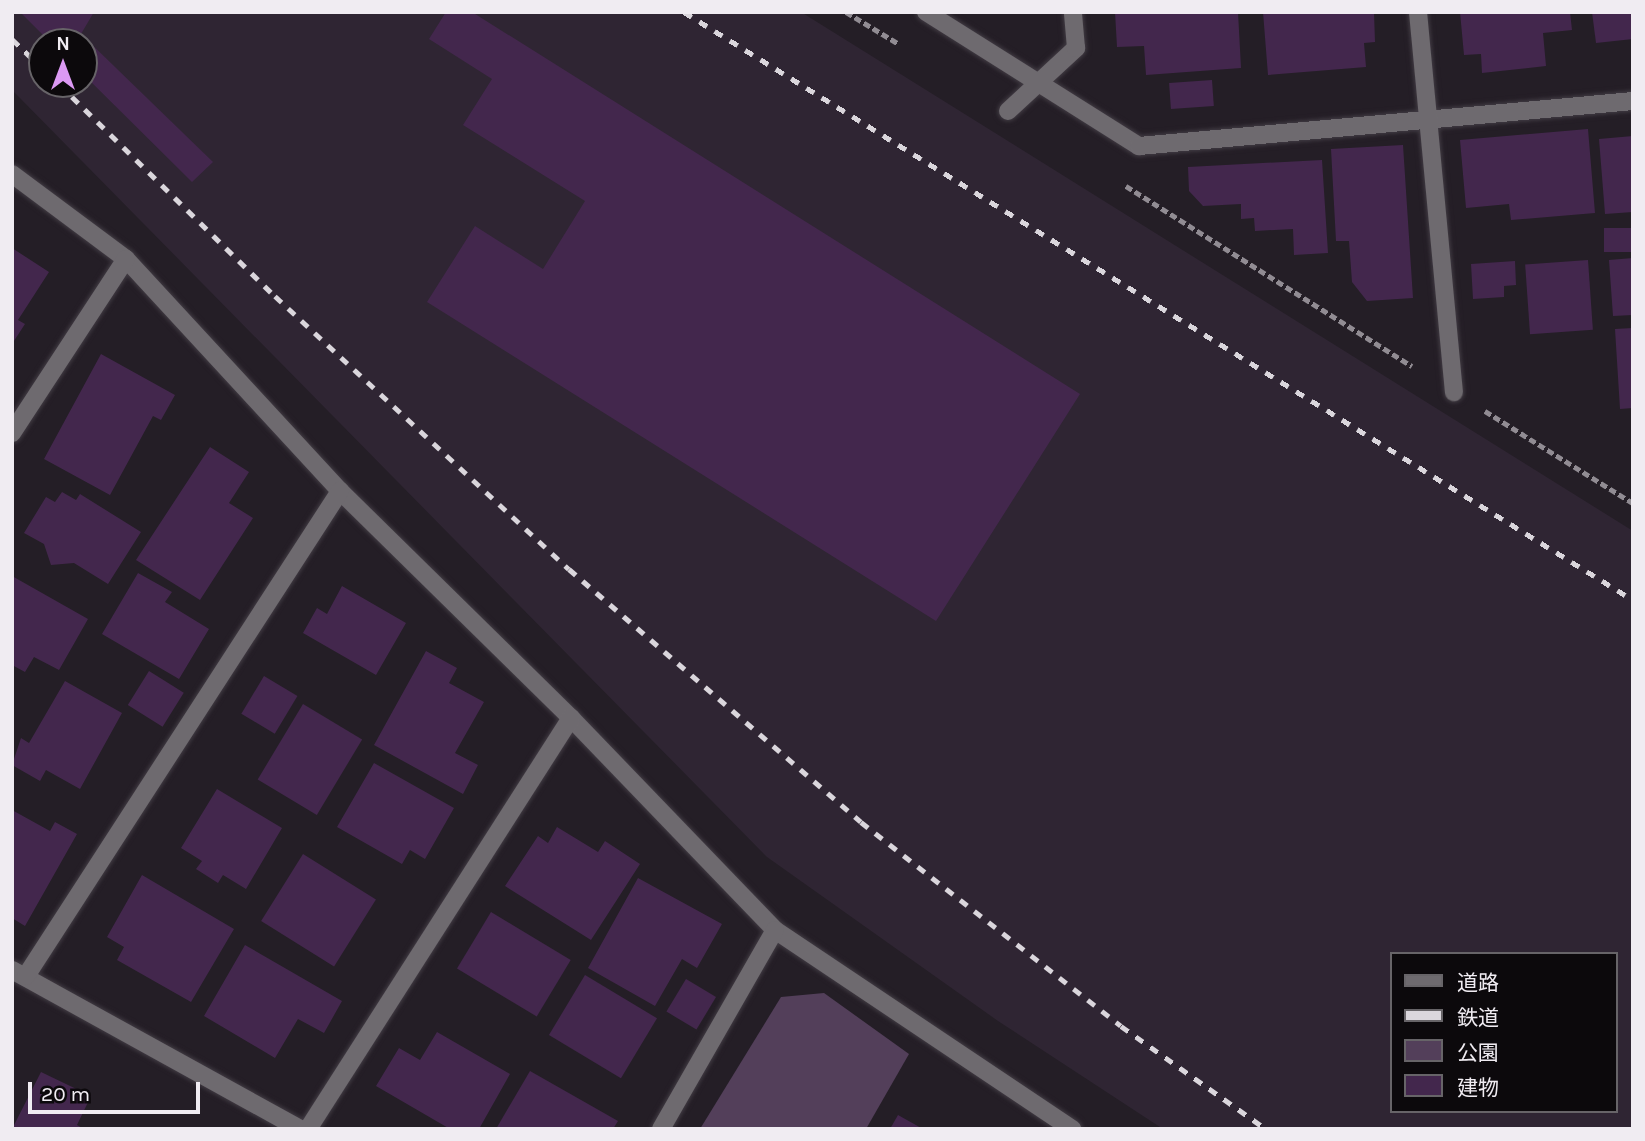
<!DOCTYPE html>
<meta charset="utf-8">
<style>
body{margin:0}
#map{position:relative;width:1645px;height:1141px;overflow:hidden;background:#241e26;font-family:Karla,"Noto Sans JP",sans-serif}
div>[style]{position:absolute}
.built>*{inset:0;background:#2f2533}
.green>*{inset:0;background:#533f5a}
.building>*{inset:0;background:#43274d;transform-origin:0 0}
.path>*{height:4.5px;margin-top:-2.25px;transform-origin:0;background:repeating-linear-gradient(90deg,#918c93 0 7px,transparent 0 10.5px)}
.roads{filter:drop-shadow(0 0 2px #413b43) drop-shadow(0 0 2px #413b43)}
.minor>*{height:18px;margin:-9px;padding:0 9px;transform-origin:9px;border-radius:9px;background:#6e6a6f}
.rail>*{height:5px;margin-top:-2.5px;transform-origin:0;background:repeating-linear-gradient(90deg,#dad6dc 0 9px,transparent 0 18px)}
span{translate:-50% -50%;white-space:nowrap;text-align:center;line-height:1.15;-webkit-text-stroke:7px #0c090c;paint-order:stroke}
.frame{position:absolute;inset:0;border:14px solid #f0ecf2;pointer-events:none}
.legend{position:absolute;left:1390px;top:952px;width:228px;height:161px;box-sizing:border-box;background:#0c090c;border:2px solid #676468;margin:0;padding:9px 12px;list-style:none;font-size:21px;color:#f0ecf2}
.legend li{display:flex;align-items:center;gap:14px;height:35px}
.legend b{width:35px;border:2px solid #676468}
.north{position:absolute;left:28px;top:28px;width:70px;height:70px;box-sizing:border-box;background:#0c090c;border:2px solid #676468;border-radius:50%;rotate:0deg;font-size:19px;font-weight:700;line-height:28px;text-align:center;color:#f0ecf2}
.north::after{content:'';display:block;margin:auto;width:24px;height:32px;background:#dc99f4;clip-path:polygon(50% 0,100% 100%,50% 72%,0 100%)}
.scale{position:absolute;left:28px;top:1082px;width:172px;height:32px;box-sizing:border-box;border:4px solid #f0ecf2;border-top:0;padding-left:9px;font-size:21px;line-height:24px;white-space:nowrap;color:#f0ecf2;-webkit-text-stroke:5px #0c090c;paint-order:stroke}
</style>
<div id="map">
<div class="built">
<i style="clip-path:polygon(evenodd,12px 12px,801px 12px,1633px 531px,1633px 1129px,1163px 1129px,998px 1021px,767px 857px,12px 90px,12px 12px,42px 42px,84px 42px,84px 84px,42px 84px,42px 42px,12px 12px,1391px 954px,1615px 954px,1615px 1111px,1391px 1111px,1391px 954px)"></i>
</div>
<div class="green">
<i style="clip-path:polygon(824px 993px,909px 1054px,866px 1129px,700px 1129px,781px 997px)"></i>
</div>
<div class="building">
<i style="clip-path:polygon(20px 12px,94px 12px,81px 34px,213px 162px,192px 182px,84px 75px,84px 42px,50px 42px)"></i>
<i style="clip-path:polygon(446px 12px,472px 12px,1080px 394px,936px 621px,427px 302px,475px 226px,543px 269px,585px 201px,463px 125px,492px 79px,429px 39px)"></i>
<i style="clip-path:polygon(1115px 12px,1238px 12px,1241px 68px,1146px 75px,1144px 46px,1117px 47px)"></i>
<i style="clip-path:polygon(1263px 12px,1374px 12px,1375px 42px,1364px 43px,1366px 67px,1268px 75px)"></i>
<i style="clip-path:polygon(1460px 12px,1570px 12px,1572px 30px,1543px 33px,1546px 66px,1482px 73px,1481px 54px,1464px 55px)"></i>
<i style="clip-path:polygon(1592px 12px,1633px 12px,1633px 39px,1596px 43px)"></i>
<i style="left:1212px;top:80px;width:26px;height:43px;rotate:86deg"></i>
<i style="clip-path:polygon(1588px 129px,1595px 213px,1511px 220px,1509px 204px,1466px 208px,1460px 140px)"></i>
<i style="clip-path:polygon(1633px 136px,1633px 212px,1605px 214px,1599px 139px)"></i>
<i style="clip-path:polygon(1403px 145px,1413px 298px,1367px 301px,1352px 282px,1349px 241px,1336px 241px,1331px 149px)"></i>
<i style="clip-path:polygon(1322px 160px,1328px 253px,1294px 255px,1293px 229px,1255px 231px,1254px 218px,1241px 219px,1241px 204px,1203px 206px,1189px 191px,1188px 167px)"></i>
<i style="left:1633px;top:228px;width:24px;height:29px;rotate:90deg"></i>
<i style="clip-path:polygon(12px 248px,49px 272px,18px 320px,25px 324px,12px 344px)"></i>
<i style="clip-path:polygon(1633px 258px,1633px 315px,1613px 316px,1609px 260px)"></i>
<i style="left:1588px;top:260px;width:70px;height:63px;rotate:86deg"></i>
<i style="clip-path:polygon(1515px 261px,1516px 285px,1504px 286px,1504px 297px,1473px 299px,1471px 264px)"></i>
<i style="clip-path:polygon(1633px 328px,1633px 408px,1620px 409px,1615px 329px)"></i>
<i style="clip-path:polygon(101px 354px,175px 395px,161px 420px,153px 416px,110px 495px,44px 459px)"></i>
<i style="clip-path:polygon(210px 447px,249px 472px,229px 503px,253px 518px,200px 600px,136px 560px)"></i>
<i style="clip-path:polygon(62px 492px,76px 500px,80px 494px,141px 532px,108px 584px,74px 563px,51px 565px,44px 544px,24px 533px,46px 497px,55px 502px)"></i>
<i style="clip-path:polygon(138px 573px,172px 592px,165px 602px,209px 629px,179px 679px,102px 634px)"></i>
<i style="clip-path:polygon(12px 576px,88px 619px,59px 670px,34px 657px,25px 672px,12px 665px)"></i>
<i style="clip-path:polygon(342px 586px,406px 623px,376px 675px,303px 633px,317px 608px,327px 614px)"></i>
<i style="clip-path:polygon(426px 651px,457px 668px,449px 683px,484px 702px,455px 753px,478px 765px,463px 794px,374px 745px)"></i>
<i style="left:149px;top:671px;width:41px;height:40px;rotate:32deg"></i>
<i style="left:264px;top:676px;width:39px;height:44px;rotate:31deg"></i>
<i style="clip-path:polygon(65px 681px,122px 713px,80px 789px,46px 770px,40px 781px,12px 765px,21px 738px,29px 743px)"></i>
<i style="left:303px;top:704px;width:69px;height:88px;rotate:31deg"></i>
<i style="clip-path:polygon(374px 763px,454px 808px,425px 859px,410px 850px,402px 864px,337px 827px)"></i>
<i style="clip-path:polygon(217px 789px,282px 828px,246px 889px,223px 875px,218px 883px,196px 869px,202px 861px,181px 848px)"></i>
<i style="clip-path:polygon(12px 810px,50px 831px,55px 822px,77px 834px,25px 926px,12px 918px)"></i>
<i style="clip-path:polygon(557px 827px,598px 852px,605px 841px,640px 864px,591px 940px,505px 886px,538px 836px,548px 843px)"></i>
<i style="left:303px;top:854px;width:86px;height:79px;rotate:32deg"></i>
<i style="clip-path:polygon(142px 875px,234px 929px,191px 1002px,117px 960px,124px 947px,107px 937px)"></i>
<i style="clip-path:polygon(638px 878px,722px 924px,697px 968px,682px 959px,655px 1006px,588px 968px)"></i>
<i style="left:491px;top:912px;width:93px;height:66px;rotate:31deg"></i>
<i style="clip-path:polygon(245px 945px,342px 1001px,324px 1033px,298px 1019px,275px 1058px,204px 1016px)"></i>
<i style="left:585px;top:975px;width:84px;height:70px;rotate:31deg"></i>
<i style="left:686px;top:979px;width:35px;height:38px;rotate:31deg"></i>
<i style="clip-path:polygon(437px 1032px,510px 1074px,479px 1129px,450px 1129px,376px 1086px,399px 1048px,420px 1060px)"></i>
<i style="clip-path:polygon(530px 1071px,618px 1121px,613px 1129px,496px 1129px)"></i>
<i style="clip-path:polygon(41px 1072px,91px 1096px,77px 1125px,84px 1129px,12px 1129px)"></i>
<i style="clip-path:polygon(898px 1115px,923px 1129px,890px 1129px)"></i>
</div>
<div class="path">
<i style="left:846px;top:12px;width:62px;rotate:31.1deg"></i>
<i style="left:1126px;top:186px;width:338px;rotate:32.2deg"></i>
<i style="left:1485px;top:411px;width:174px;rotate:31.9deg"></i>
</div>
<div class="roads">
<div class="minor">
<i style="left:926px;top:12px;width:252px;rotate:32.2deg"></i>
<i style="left:1139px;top:146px;width:496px;rotate:-5.2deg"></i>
<i style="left:1418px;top:12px;width:382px;rotate:84.6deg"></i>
<i style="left:1008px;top:111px;width:93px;rotate:-42.8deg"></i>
<i style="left:1076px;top:48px;width:36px;rotate:-95deg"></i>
<i style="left:12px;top:174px;width:142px;rotate:36.7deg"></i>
<i style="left:126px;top:259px;width:316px;rotate:47.3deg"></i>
<i style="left:340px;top:491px;width:324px;rotate:44.5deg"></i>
<i style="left:571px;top:718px;width:294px;rotate:46.1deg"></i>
<i style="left:775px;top:930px;width:358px;rotate:33.8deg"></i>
<i style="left:12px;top:433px;width:208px;rotate:-56.8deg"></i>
<i style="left:12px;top:970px;width:329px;rotate:28.9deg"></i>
<i style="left:26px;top:976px;width:578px;rotate:-57.08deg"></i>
<i style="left:308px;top:1129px;width:488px;rotate:-57.4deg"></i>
<i style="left:661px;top:1129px;width:229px;rotate:-60.2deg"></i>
</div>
</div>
<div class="rail">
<i style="left:684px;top:12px;width:1116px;rotate:31.78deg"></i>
<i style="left:12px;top:39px;width:42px;rotate:44deg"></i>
<i style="left:59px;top:84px;width:303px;rotate:44.5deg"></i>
<i style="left:275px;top:296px;width:401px;rotate:42.9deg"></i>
<i style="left:569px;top:569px;width:386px;rotate:40.9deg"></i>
<i style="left:861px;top:822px;width:330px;rotate:38.1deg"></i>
<i style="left:1121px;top:1026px;width:178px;rotate:35.4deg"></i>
</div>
<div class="frame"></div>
<ul class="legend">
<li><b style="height:9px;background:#6e6a6f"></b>道路</li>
<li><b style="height:9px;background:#dad6dc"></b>鉄道</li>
<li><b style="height:19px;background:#533f5a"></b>公園</li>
<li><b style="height:19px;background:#43274d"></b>建物</li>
</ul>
<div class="north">N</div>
<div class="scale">20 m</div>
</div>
